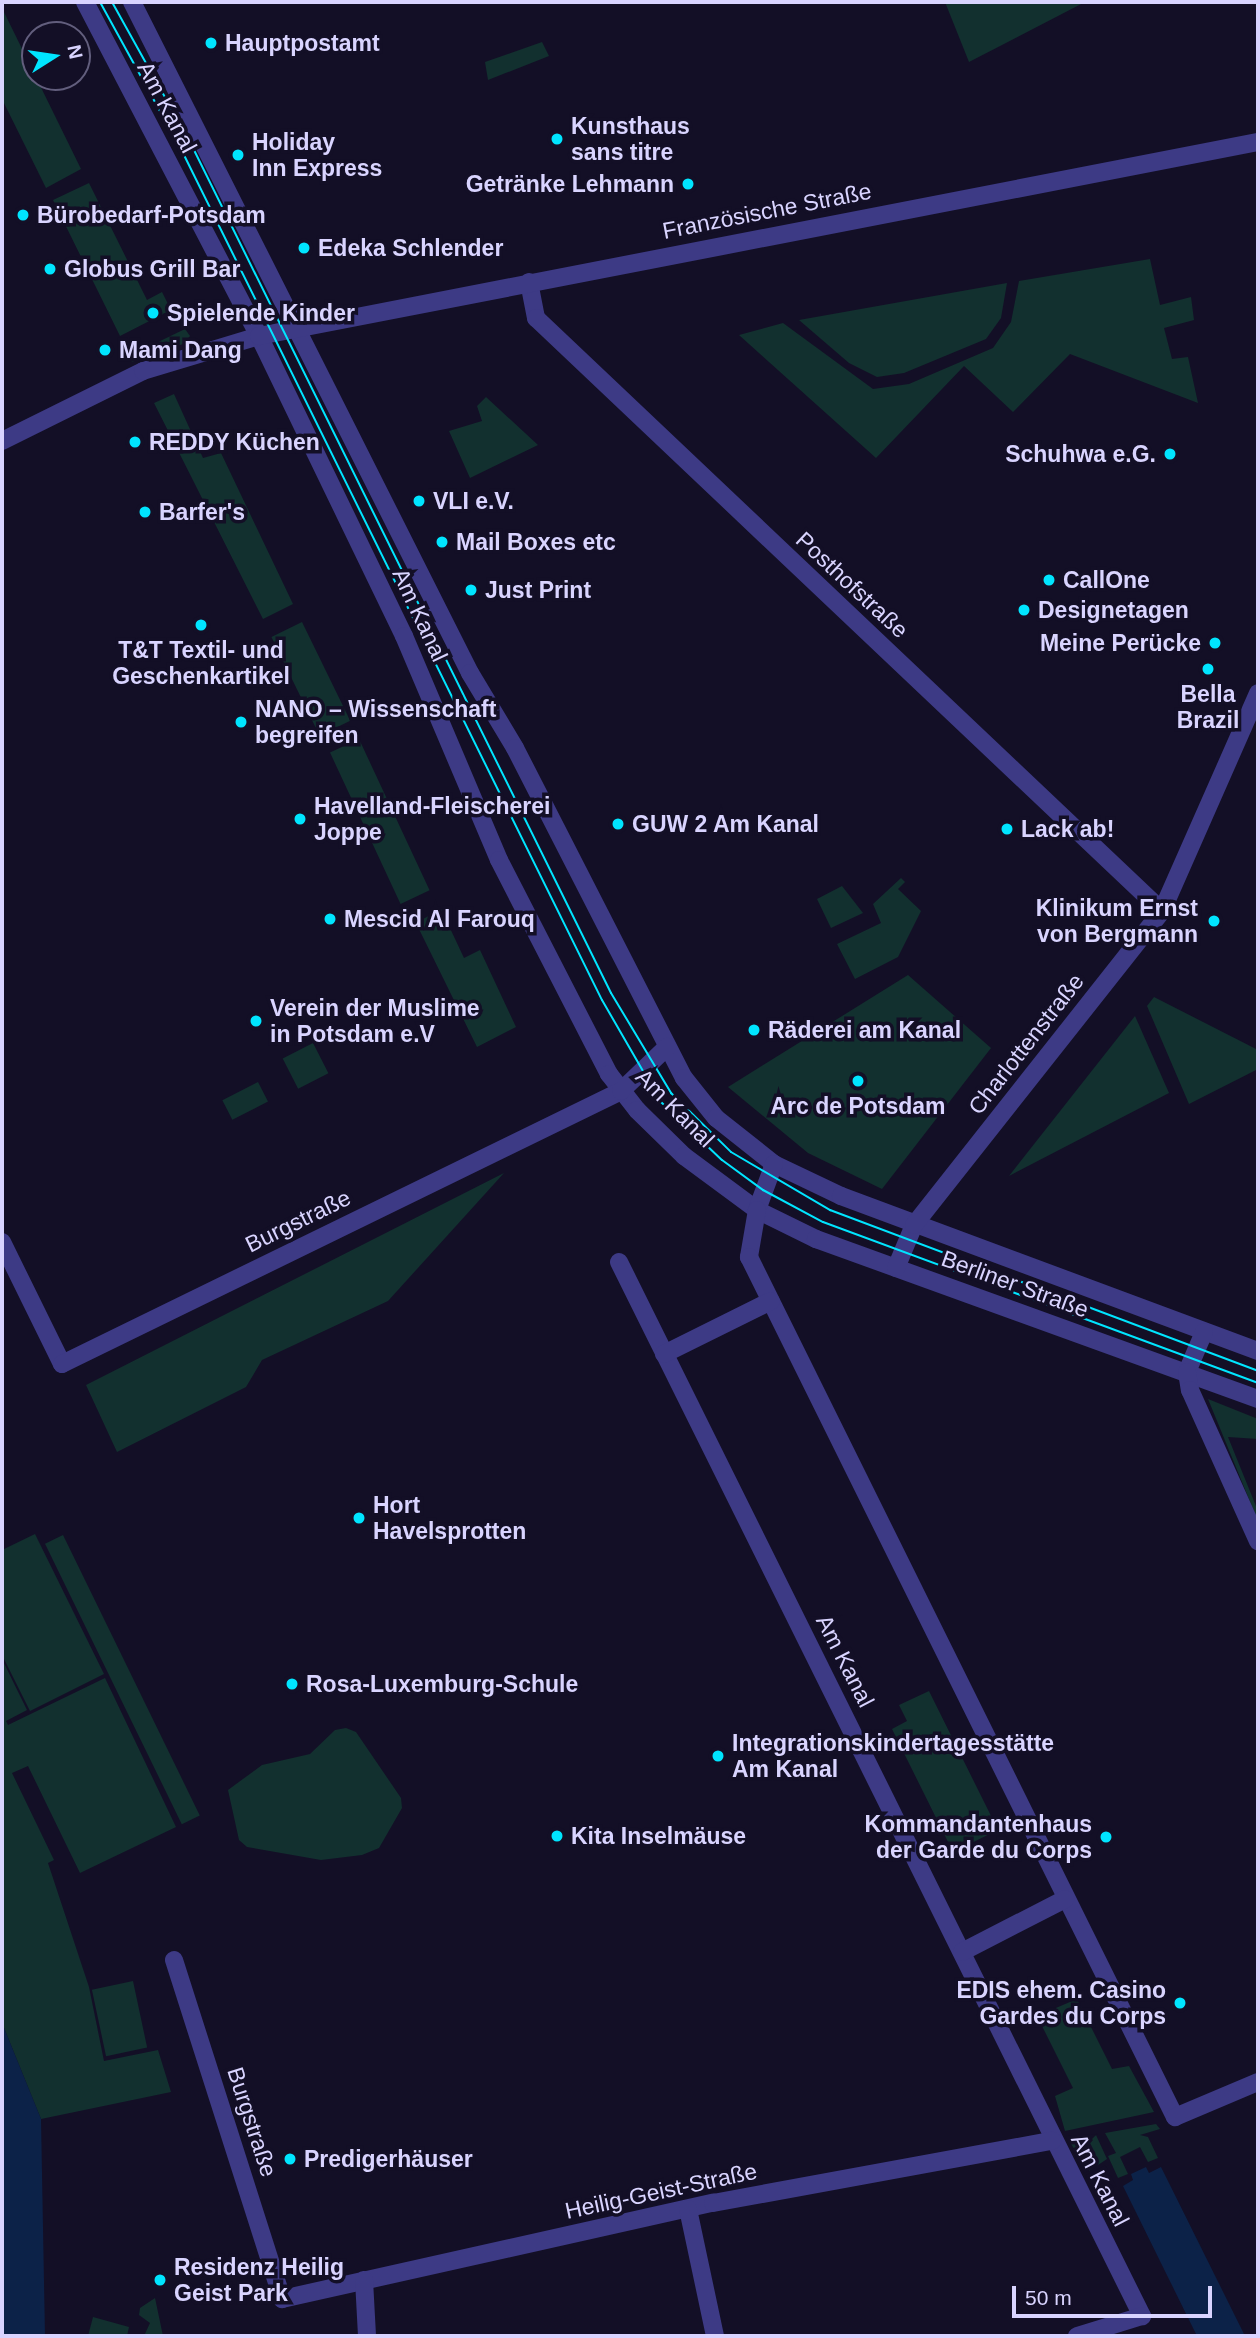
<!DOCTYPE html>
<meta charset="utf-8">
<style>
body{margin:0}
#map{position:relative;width:1260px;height:2338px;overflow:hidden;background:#130f26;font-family:Arial,sans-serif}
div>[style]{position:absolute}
.green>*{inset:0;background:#12302f;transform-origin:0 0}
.water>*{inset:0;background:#0c2248}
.minor>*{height:18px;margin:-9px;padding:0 9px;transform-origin:9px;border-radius:9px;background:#3d3a85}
.tram>*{height:2px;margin:-1px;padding:0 1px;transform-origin:1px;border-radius:1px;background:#00e5ff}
.dots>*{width:19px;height:19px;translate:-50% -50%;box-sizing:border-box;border:4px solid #130f26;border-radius:50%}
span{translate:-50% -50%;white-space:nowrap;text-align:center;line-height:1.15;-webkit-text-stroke:7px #130f26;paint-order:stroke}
.poi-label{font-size:23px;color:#d9d4ff;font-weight:700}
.left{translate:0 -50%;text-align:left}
.right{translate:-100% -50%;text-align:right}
.street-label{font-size:23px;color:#d9d4ff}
.frame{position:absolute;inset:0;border:4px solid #d9d4ff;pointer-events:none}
.north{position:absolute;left:21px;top:21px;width:70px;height:70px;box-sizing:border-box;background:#130f26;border:2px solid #625e7d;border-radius:50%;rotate:78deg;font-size:19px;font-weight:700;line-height:28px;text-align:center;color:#d9d4ff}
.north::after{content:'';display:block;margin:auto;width:24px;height:32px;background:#00e5ff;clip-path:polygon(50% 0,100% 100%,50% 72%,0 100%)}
.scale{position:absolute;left:1012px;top:2286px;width:200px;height:32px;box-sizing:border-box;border:4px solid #d9d4ff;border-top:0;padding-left:9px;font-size:21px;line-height:24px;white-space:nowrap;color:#d9d4ff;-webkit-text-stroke:5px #130f26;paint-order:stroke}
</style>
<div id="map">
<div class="green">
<i style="clip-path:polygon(945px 2px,1085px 2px,969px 62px)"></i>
<i style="clip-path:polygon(2px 8px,81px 169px,46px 188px,2px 99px)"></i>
<i style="clip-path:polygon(542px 42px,549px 56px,488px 80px,485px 62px)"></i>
<i style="clip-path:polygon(89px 183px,147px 300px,162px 292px,171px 310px,120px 336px,53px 200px)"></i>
<i style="clip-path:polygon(1150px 259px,1160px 305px,1191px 297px,1194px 320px,1164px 328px,1172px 359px,1188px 357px,1198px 403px,1070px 354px,1013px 412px,964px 366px,876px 458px,739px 335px,783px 323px,873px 389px,909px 384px,993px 348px,1011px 322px,1019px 281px)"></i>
<i style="clip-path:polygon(1007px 283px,1001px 318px,986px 339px,904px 373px,877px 377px,849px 363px,799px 320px)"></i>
<i style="clip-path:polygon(185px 329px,190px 336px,183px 344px,132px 362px,129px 356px)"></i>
<i style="clip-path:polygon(174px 394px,203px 458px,221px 453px,293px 604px,263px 619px,154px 403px)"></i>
<i style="clip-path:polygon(486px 397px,538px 445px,470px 478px,449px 431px,482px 421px,477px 406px)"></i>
<i style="left:302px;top:622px;width:110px;height:34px;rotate:64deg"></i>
<i style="left:359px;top:739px;width:167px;height:32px;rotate:65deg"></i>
<i style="clip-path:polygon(901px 878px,905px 882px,898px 889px,921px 911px,898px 957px,855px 979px,837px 944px,881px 923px,873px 904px)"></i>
<i style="clip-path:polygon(842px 886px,863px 913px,831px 928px,817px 899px)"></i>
<i style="clip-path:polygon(441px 909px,464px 958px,480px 950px,516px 1027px,477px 1047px,416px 923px)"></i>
<i style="clip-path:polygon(908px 975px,991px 1048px,882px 1189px,808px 1153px,728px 1087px)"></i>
<i style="clip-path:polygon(1154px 997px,1258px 1050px,1258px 1069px,1189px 1104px,1147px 1006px)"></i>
<i style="clip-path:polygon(1135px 1016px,1169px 1093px,1009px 1176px)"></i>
<i style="left:313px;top:1043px;width:34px;height:34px;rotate:63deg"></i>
<i style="left:258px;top:1082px;width:22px;height:40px;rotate:63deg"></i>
<i style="clip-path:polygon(504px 1173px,388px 1301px,262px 1360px,246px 1387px,117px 1452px,86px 1385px)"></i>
<i style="clip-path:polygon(1208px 1399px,1258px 1419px,1258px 1439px,1228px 1437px,1258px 1511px,1258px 1521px)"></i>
<i style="clip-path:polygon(35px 1534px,104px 1674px,30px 1711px,2px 1655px,2px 1550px)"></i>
<i style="left:63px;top:1535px;width:312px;height:20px;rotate:64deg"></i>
<i style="clip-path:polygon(2px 1659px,27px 1710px,6px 1721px,8px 1725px,105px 1678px,176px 1827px,80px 1873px,28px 1766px,12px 1773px,54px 1860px,48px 1863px,89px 1987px,104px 2061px,158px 2050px,171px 2092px,41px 2119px,2px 2023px)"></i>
<i style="clip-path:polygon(929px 1691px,998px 1830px,953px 1852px,892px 1729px,907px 1721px,899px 1705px)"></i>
<i style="clip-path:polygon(346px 1728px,356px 1732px,401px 1798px,402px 1808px,379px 1848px,362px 1855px,321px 1860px,247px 1847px,239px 1840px,228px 1790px,262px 1765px,310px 1754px,335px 1730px)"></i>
<i style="left:133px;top:1981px;width:68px;height:42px;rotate:78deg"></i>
<i style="clip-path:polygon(1077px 1999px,1112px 2069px,1129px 2066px,1154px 2112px,1065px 2131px,1055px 2096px,1073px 2088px,1037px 2016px)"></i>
<i style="clip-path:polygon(1156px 2124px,1160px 2129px,1140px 2135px,1148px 2137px,1158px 2158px,1148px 2162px,1140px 2147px,1120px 2157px,1128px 2174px,1118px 2178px,1108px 2156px,1116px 2153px,1105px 2133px)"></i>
<i style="clip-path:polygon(1096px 2135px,1107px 2159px,1089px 2171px,1069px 2141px)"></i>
<i style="clip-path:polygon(155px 2298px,163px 2336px,144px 2336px,150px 2323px,139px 2315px,140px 2308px)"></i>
<i style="clip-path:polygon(93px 2317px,129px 2327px,127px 2336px,88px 2336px)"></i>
</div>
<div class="water">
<i style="clip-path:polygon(2px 2023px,41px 2119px,45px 2336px,2px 2336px)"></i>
<i style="clip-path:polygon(1146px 2167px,1149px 2173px,1161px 2167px,1245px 2336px,1197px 2336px,1123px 2186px,1133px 2180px,1131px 2174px)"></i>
</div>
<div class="minor">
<i style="left:85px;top:2px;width:377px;rotate:62.5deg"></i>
<i style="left:259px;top:336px;width:333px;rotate:64.2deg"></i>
<i style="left:404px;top:636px;width:243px;rotate:67deg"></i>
<i style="left:499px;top:860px;width:241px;rotate:62.8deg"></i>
<i style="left:609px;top:1074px;width:46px;rotate:52.1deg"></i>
<i style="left:637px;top:1110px;width:66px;rotate:44.4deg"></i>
<i style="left:684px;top:1156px;width:91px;rotate:36.5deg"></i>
<i style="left:757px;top:1210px;width:66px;rotate:26.2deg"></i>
<i style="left:816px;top:1239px;width:470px;rotate:19.9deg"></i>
<i style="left:132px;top:2px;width:751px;rotate:63.26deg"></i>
<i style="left:470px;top:673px;width:87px;rotate:59deg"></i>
<i style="left:515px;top:748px;width:371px;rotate:62.9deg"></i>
<i style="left:684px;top:1078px;width:51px;rotate:51.3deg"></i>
<i style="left:716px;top:1118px;width:74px;rotate:38.4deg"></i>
<i style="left:774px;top:1164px;width:74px;rotate:25.5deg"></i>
<i style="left:841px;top:1196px;width:445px;rotate:20.4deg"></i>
<i style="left:529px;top:282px;width:37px;rotate:79deg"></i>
<i style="left:536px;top:318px;width:862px;rotate:43.45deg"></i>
<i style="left:2px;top:441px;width:157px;rotate:-26.4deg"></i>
<i style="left:143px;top:371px;width:121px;rotate:-16.8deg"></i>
<i style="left:259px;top:336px;width:1018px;rotate:-10.99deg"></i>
<i style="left:774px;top:1164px;width:49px;rotate:110.3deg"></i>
<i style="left:757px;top:1210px;width:48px;rotate:99.7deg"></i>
<i style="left:749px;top:1257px;width:960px;rotate:63.65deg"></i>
<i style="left:1175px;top:2117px;width:90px;rotate:-22.9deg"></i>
<i style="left:2px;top:1242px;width:136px;rotate:63.8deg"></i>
<i style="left:62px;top:1364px;width:622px;rotate:-26.03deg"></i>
<i style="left:621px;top:1091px;width:64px;rotate:-43.7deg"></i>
<i style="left:619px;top:1262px;width:1177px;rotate:63.61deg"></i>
<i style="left:1142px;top:2316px;width:68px;rotate:162.9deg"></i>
<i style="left:896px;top:1268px;width:47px;rotate:-67.3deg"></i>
<i style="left:914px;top:1225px;width:400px;rotate:-51.7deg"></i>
<i style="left:1162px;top:911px;width:238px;rotate:-66.2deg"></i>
<i style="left:1204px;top:1332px;width:43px;rotate:113deg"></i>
<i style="left:1187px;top:1372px;width:18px;rotate:81deg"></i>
<i style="left:1190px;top:1390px;width:166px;rotate:65.8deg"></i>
<i style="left:664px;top:1354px;width:119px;rotate:-26.4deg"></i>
<i style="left:962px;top:1952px;width:116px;rotate:-27.2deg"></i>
<i style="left:174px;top:1960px;width:356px;rotate:72.3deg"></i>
<i style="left:282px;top:2299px;width:442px;rotate:-12.6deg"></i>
<i style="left:713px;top:2203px;width:345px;rotate:-10.4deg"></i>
<i style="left:688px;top:2209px;width:130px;rotate:78deg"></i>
<i style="left:364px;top:2280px;width:56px;rotate:86.9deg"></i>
</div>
<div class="tram">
<i style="left:100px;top:2px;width:170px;rotate:61.2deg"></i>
<i style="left:182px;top:151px;width:947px;rotate:63.68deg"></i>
<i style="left:602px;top:1000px;width:118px;rotate:60deg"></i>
<i style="left:661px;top:1102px;width:84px;rotate:43.6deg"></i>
<i style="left:722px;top:1160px;width:51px;rotate:36.2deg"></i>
<i style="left:763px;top:1190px;width:68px;rotate:28.1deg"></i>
<i style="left:823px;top:1222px;width:464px;rotate:20.3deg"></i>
<i style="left:112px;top:2px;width:165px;rotate:60.9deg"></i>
<i style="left:192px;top:146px;width:945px;rotate:63.68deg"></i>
<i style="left:611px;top:993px;width:117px;rotate:59deg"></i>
<i style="left:671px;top:1093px;width:84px;rotate:44.5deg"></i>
<i style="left:731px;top:1152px;width:115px;rotate:30.4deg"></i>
<i style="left:830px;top:1210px;width:457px;rotate:20.6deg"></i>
</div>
<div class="dots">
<i style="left:211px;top:43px;background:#00e5ff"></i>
<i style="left:557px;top:139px;background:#00e5ff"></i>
<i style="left:238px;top:155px;background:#00e5ff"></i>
<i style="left:688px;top:184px;background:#00e5ff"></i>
<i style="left:23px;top:215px;background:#00e5ff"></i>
<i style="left:304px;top:248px;background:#00e5ff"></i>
<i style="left:50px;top:269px;background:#00e5ff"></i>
<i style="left:153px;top:313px;background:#00e5ff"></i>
<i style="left:105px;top:350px;background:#00e5ff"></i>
<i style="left:135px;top:442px;background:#00e5ff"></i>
<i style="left:1170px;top:454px;background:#00e5ff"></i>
<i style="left:419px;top:501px;background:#00e5ff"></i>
<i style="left:145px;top:512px;background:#00e5ff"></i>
<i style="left:442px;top:542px;background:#00e5ff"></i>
<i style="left:1049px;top:580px;background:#00e5ff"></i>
<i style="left:471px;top:590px;background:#00e5ff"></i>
<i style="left:1024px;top:610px;background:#00e5ff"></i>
<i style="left:201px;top:625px;background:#00e5ff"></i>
<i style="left:1215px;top:643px;background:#00e5ff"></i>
<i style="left:1208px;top:669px;background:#00e5ff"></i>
<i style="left:241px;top:722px;background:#00e5ff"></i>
<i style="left:300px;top:819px;background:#00e5ff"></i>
<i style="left:618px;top:824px;background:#00e5ff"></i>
<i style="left:1007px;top:829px;background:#00e5ff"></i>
<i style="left:330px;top:919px;background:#00e5ff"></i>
<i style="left:1214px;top:921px;background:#00e5ff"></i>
<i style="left:256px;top:1021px;background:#00e5ff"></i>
<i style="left:754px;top:1030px;background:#00e5ff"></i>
<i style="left:858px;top:1081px;background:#00e5ff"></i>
<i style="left:359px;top:1518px;background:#00e5ff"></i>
<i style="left:292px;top:1684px;background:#00e5ff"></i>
<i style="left:718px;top:1756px;background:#00e5ff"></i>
<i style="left:557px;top:1836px;background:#00e5ff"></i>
<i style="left:1106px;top:1837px;background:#00e5ff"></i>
<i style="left:1180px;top:2003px;background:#00e5ff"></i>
<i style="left:290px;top:2159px;background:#00e5ff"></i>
<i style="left:160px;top:2280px;background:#00e5ff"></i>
</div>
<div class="poi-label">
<span class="left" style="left:225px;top:43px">Hauptpostamt</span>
<span class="left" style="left:571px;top:139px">Kunsthaus<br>sans titre</span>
<span class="left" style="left:252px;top:155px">Holiday<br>Inn Express</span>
<span class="right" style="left:674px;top:184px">Getränke Lehmann</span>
<span class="left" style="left:37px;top:215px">Bürobedarf-Potsdam</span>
<span class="left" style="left:318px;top:248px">Edeka Schlender</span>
<span class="left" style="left:64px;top:269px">Globus Grill Bar</span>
<span class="left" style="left:167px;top:313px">Spielende Kinder</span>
<span class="left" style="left:119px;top:350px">Mami Dang</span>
<span class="left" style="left:149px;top:442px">REDDY Küchen</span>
<span class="right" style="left:1156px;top:454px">Schuhwa e.G.</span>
<span class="left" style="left:433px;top:501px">VLI e.V.</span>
<span class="left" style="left:159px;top:512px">Barfer's</span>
<span class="left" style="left:456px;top:542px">Mail Boxes etc</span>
<span class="left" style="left:1063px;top:580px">CallOne</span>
<span class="left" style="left:485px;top:590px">Just Print</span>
<span class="left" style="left:1038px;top:610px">Designetagen</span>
<span class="right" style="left:1201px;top:643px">Meine Perücke</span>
<span style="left:201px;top:663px">T&amp;T Textil- und<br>Geschenkartikel</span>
<span style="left:1208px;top:707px">Bella<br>Brazil</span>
<span class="left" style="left:255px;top:722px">NANO – Wissenschaft<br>begreifen</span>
<span class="left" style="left:314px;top:819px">Havelland-Fleischerei<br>Joppe</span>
<span class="left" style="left:632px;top:824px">GUW 2 Am Kanal</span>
<span class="left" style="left:1021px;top:829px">Lack ab!</span>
<span class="right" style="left:1198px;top:921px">Klinikum Ernst<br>von Bergmann</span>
<span class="left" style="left:344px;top:919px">Mescid Al Farouq</span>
<span class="left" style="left:270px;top:1021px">Verein der Muslime<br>in Potsdam e.V</span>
<span class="left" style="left:768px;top:1030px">Räderei am Kanal</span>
<span style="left:858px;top:1106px">Arc de Potsdam</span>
<span class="left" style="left:373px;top:1518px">Hort<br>Havelsprotten</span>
<span class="left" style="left:306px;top:1684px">Rosa-Luxemburg-Schule</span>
<span class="left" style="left:732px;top:1756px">Integrationskindertagesstätte<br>Am Kanal</span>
<span class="right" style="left:1092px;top:1837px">Kommandantenhaus<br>der Garde du Corps</span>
<span class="left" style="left:571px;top:1836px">Kita Inselmäuse</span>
<span class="right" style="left:1166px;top:2003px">EDIS ehem. Casino<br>Gardes du Corps</span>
<span class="left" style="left:304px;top:2159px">Predigerhäuser</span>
<span class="left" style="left:174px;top:2280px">Residenz Heilig<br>Geist Park</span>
</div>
<div class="street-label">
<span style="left:167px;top:107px;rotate:62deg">Am Kanal</span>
<span style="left:767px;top:211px;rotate:-11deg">Französische Straße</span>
<span style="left:852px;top:585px;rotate:43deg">Posthofstraße</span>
<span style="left:420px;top:615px;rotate:65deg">Am Kanal</span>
<span style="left:1026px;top:1044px;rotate:-52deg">Charlottenstraße</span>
<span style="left:675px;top:1108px;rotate:45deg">Am Kanal</span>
<span style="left:298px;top:1221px;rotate:-26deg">Burgstraße</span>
<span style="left:1015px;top:1284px;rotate:20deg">Berliner Straße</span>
<span style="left:845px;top:1661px;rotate:63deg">Am Kanal</span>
<span style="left:252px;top:2122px;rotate:72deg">Burgstraße</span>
<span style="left:1100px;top:2180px;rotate:63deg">Am Kanal</span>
<span style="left:661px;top:2191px;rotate:-12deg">Heilig-Geist-Straße</span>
</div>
<div class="frame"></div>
<div class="north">N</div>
<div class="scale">50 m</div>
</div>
